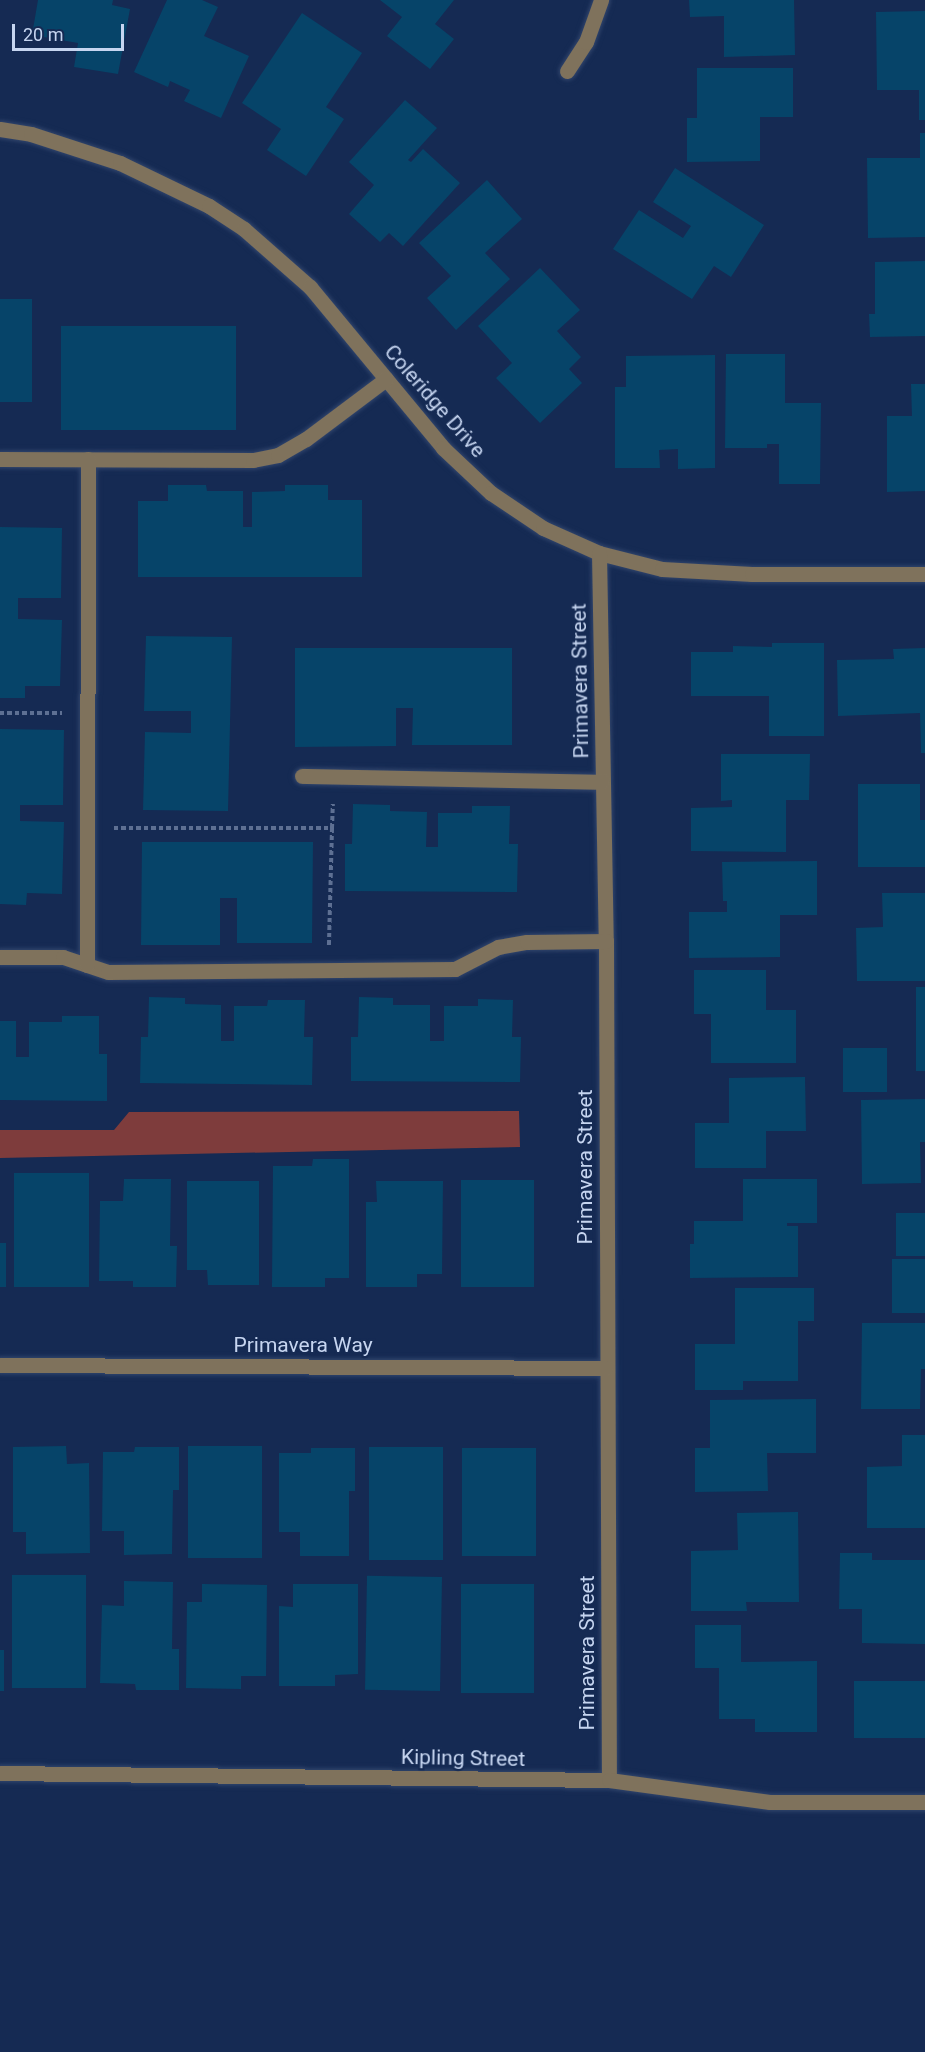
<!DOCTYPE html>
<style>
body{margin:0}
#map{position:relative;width:925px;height:2052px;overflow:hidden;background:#152a53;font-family:Roboto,sans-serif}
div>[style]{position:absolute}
.green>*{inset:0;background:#7e3c3c}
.building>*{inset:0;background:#064469;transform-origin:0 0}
.path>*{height:4px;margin-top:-2px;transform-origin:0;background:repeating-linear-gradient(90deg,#5e7093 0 4.5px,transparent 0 7.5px)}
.roads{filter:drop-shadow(0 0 2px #31456c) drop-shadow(0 0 2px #31456c)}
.minor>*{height:15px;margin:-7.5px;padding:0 7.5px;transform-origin:7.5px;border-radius:7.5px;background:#7f725c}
span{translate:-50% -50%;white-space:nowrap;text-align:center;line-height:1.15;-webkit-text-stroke:4.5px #152a53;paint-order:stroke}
.street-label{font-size:21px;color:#c6d5f0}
.scale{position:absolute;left:12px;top:24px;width:112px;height:27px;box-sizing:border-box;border:3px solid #c6d5f0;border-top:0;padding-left:8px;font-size:18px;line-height:21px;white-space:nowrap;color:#c6d5f0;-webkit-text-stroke:4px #152a53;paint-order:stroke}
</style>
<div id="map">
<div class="green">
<i style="clip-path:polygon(519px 1111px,520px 1147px,0 1158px,0 1130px,114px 1130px,129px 1112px)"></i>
</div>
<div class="building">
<i style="clip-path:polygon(38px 0,113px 0,112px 5px,130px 9px,118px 74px,74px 67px,78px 43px,32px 35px)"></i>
<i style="clip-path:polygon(167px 0,202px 0,218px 7px,204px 36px,249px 56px,221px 118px,184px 101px,190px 90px,170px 81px,168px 87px,134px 72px)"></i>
<i style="clip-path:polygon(380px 0,454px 0,435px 24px,454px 39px,430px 69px,387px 36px,402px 17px)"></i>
<i style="clip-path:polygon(689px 0,794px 0,795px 55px,724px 57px,724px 16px,690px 17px)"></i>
<i style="clip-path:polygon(925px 11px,925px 120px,919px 120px,919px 90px,877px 90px,876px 12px)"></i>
<i style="clip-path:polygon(302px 13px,362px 53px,326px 107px,344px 119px,306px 176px,267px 150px,281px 129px,242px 103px)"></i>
<i style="clip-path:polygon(697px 68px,793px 68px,793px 117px,760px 117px,760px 161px,687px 162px,687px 118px,697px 118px)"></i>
<i style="clip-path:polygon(405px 100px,437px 128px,408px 160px,411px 162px,423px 149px,460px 183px,403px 246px,389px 233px,380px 242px,349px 214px,374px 185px,349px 162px)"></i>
<i style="clip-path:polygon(920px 133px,925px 133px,925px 237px,868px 238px,867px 158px,920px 158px)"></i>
<i style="clip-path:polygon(675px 168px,764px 225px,731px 277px,714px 266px,692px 299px,613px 249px,639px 210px,683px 238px,691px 226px,653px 202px)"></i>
<i style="clip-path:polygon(487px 180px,522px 219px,485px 253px,510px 279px,456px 330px,427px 298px,451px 276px,419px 243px)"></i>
<i style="clip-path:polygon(925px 261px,925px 336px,870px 337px,869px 314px,875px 314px,875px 262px)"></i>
<i style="clip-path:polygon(540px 268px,580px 310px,557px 331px,581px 357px,569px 369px,582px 383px,540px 423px,496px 378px,512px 363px,478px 326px)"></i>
<i style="left:0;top:299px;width:32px;height:103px"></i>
<i style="left:61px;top:326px;width:175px;height:104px"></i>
<i style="clip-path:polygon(726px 354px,785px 354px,785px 403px,821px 403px,820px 484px,779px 484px,779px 444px,767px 444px,767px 448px,725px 448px)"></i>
<i style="clip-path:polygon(715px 355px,715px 468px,678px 469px,678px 449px,659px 450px,660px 468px,615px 468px,615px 387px,626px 387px,626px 356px)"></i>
<i style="clip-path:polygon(911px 384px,925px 384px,925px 491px,887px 492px,887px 416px,912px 416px)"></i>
<i style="clip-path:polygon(168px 485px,206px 485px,207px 491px,243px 491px,243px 527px,252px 527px,252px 492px,285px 491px,285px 485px,328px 485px,328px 500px,362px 500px,362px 577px,138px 577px,138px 501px,168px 501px)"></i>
<i style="clip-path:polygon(0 527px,62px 528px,61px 598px,18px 598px,18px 619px,62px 620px,60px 686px,25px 686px,25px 698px,0 698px)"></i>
<i style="clip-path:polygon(146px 636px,232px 637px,228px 811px,143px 810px,145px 732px,191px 733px,191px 711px,144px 711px)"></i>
<i style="clip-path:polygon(772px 643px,824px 643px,824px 736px,769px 736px,769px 696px,691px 696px,691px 652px,733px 652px,733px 646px,772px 647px)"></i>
<i style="clip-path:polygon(295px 648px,512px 648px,512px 745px,412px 745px,413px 708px,396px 708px,396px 746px,295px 747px)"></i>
<i style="clip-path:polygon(925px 648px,925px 753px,921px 753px,920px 713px,838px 716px,837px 660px,894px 659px,893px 649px)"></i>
<i style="clip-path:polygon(0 729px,64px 730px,63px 805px,20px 805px,20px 821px,64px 822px,62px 894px,27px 893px,26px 905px,0 904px)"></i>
<i style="clip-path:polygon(721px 754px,810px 754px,809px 800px,786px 800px,786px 852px,691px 851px,691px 808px,732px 807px,732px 800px,721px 801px)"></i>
<i style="clip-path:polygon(858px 784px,920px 784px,920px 820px,925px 820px,925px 867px,858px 867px)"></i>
<i style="clip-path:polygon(353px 804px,390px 805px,390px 811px,427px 812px,426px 847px,438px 847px,438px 813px,472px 813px,472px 806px,510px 806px,509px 844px,518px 844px,517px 892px,345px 891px,345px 844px,352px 844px)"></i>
<i style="clip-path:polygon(142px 842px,313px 842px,312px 943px,237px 943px,237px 898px,220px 898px,220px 945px,141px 945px)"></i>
<i style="clip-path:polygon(817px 861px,817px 915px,780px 915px,780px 957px,689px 958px,689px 912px,727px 912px,727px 901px,723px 901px,722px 862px)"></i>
<i style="clip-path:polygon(882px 893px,925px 893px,925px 981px,857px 981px,856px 928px,883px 927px)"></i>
<i style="clip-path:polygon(694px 970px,766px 970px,766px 1010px,796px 1010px,796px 1063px,711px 1063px,711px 1014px,694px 1014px)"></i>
<i style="left:916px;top:987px;width:9px;height:84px"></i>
<i style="clip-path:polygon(149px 997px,185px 998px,185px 1004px,221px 1005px,221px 1041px,234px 1041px,234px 1006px,267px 1006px,268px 1000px,305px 1000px,304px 1037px,313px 1037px,312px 1085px,140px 1083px,141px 1037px,148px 1037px)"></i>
<i style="clip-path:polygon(359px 997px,393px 998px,393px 1005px,430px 1005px,430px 1041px,444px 1041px,444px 1006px,478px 1006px,478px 999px,513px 1000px,512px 1037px,521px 1037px,520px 1082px,351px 1081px,351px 1037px,358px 1037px)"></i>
<i style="clip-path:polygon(62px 1016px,99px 1016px,99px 1054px,107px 1054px,107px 1101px,0 1100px,0 1021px,16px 1021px,16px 1057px,29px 1057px,29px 1022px,62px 1022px)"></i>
<i style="left:843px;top:1048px;width:44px;height:44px"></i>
<i style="clip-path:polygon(805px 1077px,806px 1131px,766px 1131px,766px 1168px,695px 1168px,695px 1123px,729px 1123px,729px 1078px)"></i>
<i style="clip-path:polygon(925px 1099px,925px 1142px,920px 1142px,921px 1183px,862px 1184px,861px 1100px)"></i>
<i style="clip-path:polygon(313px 1159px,349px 1159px,349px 1278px,325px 1278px,325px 1287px,272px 1287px,273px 1166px,312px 1166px)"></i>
<i style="left:14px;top:1173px;width:75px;height:114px"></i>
<i style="clip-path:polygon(124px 1179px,171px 1179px,170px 1246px,177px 1246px,176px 1287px,133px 1287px,133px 1281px,99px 1281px,100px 1201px,123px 1201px)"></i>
<i style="clip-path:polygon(743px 1179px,817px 1179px,817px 1223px,787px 1223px,787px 1226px,798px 1226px,798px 1277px,690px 1278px,690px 1244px,694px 1244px,694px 1221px,743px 1221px)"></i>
<i style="left:461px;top:1180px;width:73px;height:107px"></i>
<i style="clip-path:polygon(187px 1181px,259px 1181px,259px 1285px,208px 1285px,207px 1270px,187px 1270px)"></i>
<i style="clip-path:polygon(376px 1181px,443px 1181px,442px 1274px,417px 1274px,417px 1287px,366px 1287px,366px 1202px,377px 1202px)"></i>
<i style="left:896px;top:1213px;width:29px;height:43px"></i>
<i style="left:0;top:1243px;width:6px;height:44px"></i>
<i style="left:892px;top:1259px;width:33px;height:54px"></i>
<i style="clip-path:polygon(735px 1288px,814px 1288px,814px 1321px,798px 1321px,798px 1381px,743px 1381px,743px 1390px,695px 1390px,695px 1344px,735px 1344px)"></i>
<i style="clip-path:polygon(862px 1323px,925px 1323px,925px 1369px,921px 1369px,920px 1409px,861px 1409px)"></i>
<i style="clip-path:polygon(816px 1399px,816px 1453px,767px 1453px,768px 1491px,695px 1492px,695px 1448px,710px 1448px,710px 1400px)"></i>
<i style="clip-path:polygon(902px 1435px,925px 1435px,925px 1528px,867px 1528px,867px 1467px,902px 1466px)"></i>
<i style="clip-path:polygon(66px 1446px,67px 1464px,89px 1463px,90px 1553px,26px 1554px,26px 1532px,13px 1532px,13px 1447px)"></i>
<i style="left:188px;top:1446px;width:74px;height:112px"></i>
<i style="clip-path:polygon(135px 1447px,179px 1447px,179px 1490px,173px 1490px,172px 1554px,124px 1555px,124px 1531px,102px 1531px,103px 1452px,134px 1452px)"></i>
<i style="left:369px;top:1447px;width:74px;height:113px"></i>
<i style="clip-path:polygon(311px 1448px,355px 1448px,355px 1491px,349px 1491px,349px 1556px,300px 1556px,300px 1532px,279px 1532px,279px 1453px,311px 1453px)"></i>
<i style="left:462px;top:1448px;width:74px;height:108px"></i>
<i style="clip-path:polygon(798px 1512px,799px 1602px,746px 1602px,747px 1611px,691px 1611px,691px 1551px,738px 1550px,737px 1513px)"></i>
<i style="clip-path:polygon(840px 1553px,872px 1553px,872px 1560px,925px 1560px,925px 1644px,862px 1643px,862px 1609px,839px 1609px)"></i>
<i style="left:12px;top:1575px;width:74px;height:113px"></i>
<i style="left:442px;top:1577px;width:114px;height:75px;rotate:91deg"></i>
<i style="clip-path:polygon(124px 1581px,173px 1582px,172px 1649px,179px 1649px,179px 1690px,136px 1690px,135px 1684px,100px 1683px,102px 1605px,124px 1606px)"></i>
<i style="clip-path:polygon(202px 1584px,267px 1585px,266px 1676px,241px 1676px,241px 1689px,186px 1688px,187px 1602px,202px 1602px)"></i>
<i style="clip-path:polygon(293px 1584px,358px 1584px,358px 1674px,335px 1675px,335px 1686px,279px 1686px,279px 1606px,293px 1607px)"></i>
<i style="left:461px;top:1584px;width:73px;height:109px"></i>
<i style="clip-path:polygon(695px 1625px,741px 1625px,741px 1662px,817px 1661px,817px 1732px,755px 1732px,755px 1719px,719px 1719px,719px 1668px,695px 1668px)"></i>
<i style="left:0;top:1650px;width:4px;height:41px"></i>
<i style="left:854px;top:1681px;width:71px;height:57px"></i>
</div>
<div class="path">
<i style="left:0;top:713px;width:62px"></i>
<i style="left:114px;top:828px;width:218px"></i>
<i style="left:332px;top:828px;width:117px;rotate:91.5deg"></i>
<i style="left:332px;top:828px;width:24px;rotate:-88deg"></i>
</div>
<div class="roads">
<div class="minor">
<i style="left:567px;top:71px;width:35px;rotate:-57deg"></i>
<i style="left:586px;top:42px;width:45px;rotate:-70.3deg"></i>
<i style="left:0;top:129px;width:31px;rotate:9deg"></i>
<i style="left:31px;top:134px;width:94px;rotate:18deg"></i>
<i style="left:120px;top:163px;width:99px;rotate:25.8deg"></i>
<i style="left:209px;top:206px;width:42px;rotate:33.3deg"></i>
<i style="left:244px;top:229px;width:88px;rotate:41.3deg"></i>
<i style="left:310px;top:287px;width:209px;rotate:50.4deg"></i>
<i style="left:443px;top:448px;width:66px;rotate:43.2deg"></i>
<i style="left:491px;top:493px;width:63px;rotate:33.9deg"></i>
<i style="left:543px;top:528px;width:61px;rotate:24.1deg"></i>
<i style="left:599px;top:553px;width:65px;rotate:14.3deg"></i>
<i style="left:662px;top:569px;width:90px;rotate:3.2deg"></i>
<i style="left:752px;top:574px;width:173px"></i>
<i style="left:0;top:459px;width:253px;rotate:0.2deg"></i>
<i style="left:253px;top:460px;width:25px;rotate:-11deg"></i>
<i style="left:278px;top:455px;width:32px;rotate:-30deg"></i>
<i style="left:306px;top:439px;width:100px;rotate:-36.9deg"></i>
<i style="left:599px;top:553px;width:388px;rotate:89deg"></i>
<i style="left:606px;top:941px;width:839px;rotate:89.8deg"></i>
<i style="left:302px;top:776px;width:300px;rotate:1.1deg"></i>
<i style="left:0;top:957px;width:63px"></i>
<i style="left:63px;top:957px;width:47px;rotate:18.4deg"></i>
<i style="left:108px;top:972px;width:347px;rotate:-0.5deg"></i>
<i style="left:455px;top:969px;width:48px;rotate:-27.1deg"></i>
<i style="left:498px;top:947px;width:29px;rotate:-10deg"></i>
<i style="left:527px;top:942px;width:79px;rotate:-0.7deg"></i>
<i style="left:87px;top:965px;width:506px;rotate:-89.89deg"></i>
<i style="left:0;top:1365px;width:606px;rotate:0.28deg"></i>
<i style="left:0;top:1773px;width:609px;rotate:0.66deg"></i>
<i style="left:609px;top:1780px;width:162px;rotate:7.8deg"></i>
<i style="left:770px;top:1802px;width:155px"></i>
</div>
</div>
<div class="street-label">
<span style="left:435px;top:401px;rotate:49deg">Coleridge Drive</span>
<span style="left:580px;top:681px;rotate:-91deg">Primavera Street</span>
<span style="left:585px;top:1167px;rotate:-90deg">Primavera Street</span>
<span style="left:303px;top:1345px">Primavera Way</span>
<span style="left:587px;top:1653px;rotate:-90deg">Primavera Street</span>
<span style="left:463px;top:1758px;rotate:1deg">Kipling Street</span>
</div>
<div class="scale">20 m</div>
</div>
